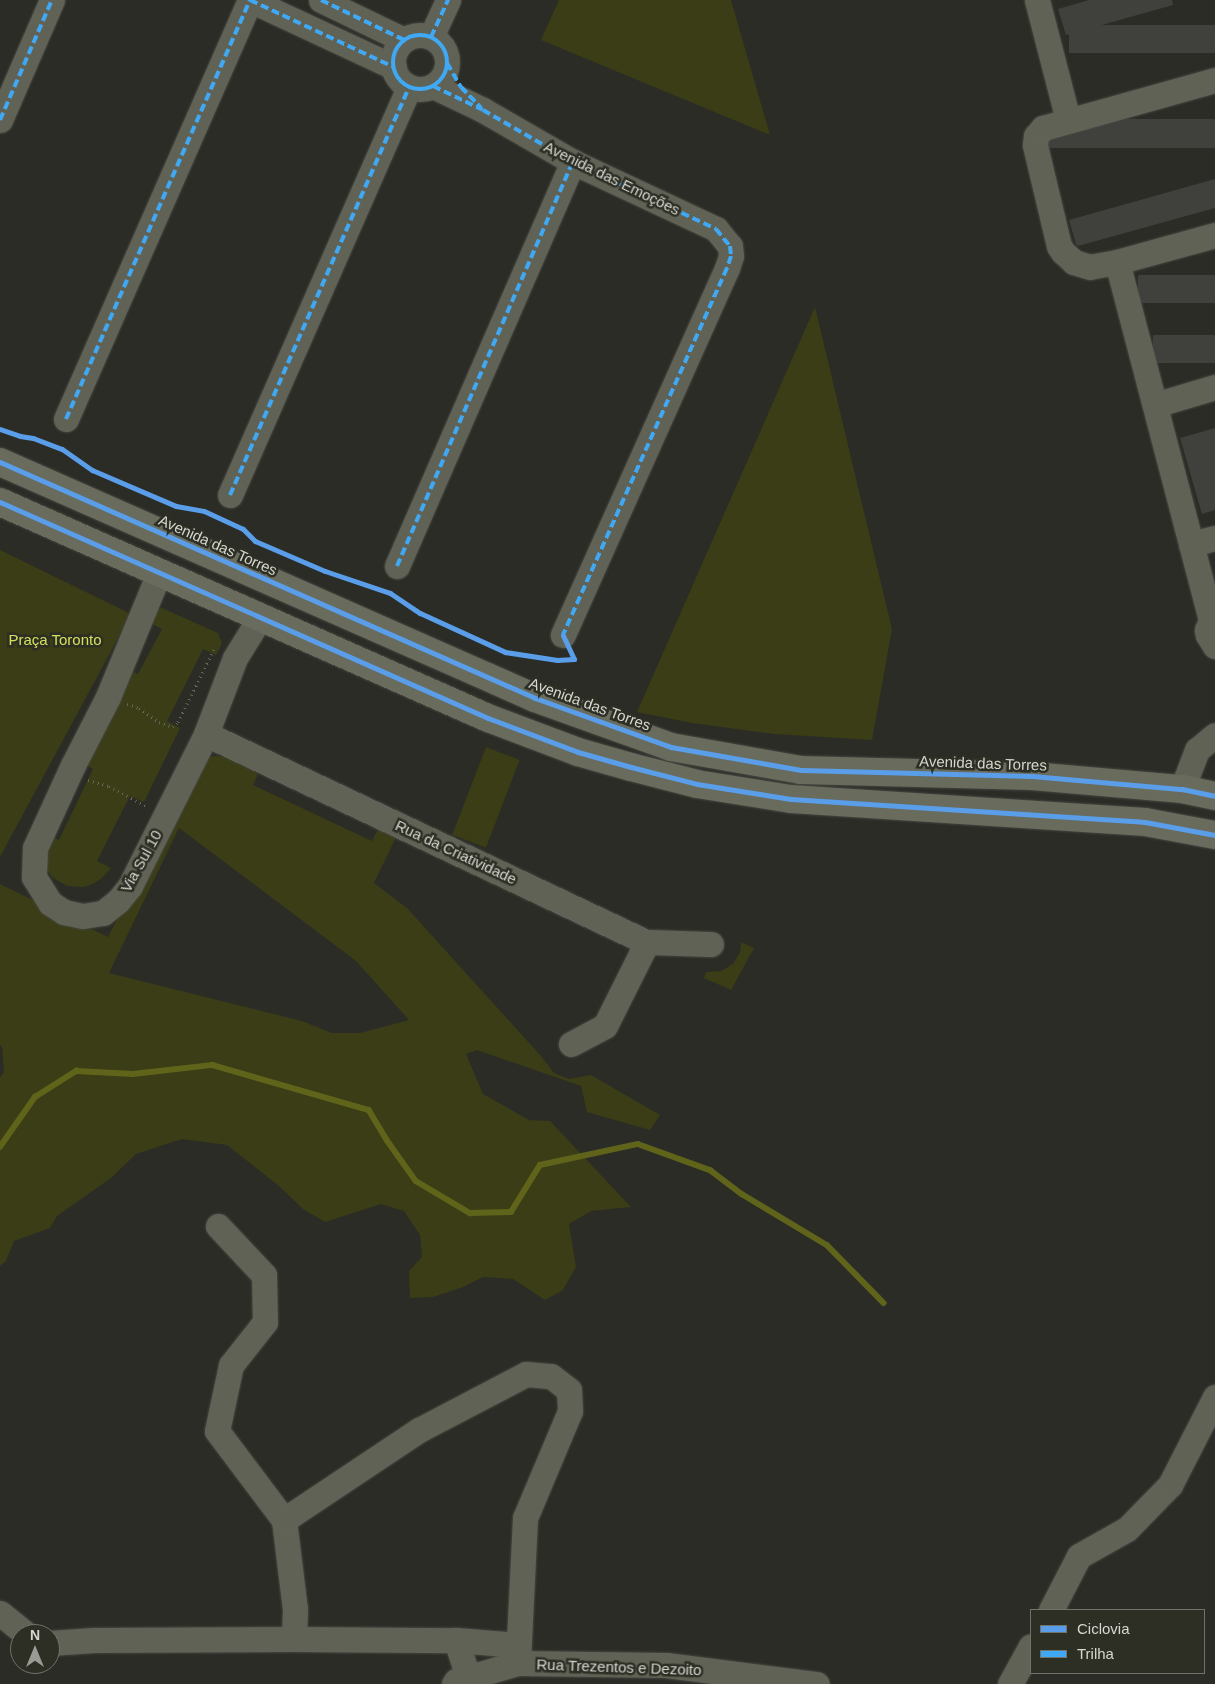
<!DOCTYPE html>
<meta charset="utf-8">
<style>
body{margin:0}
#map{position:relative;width:1215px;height:1684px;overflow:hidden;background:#2b2c26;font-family:Helvetica,sans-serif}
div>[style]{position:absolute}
.green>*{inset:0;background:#3a3d15;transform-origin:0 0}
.stream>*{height:5.5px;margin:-2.75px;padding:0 2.75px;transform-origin:2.75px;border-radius:2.75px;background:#5f641a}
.building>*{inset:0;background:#40413d;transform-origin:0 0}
.path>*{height:3px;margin-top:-1.5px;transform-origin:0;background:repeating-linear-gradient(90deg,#66685f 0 1px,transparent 0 5px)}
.roads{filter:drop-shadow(0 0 1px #464742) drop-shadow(0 0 1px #464742)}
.minor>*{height:25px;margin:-12.5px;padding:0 12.5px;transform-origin:12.5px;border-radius:12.5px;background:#616256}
.minor>.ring{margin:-12.5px;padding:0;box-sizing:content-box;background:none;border:25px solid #616256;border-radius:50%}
.major>*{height:28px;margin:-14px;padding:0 14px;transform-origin:14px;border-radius:14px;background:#696b5c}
.quiet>*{height:4px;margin-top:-2px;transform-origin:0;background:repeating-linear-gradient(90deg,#3fa9f5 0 8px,transparent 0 12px)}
.quiet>.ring{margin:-2px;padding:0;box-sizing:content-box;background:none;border:4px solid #3fa9f5;border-radius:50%}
.cycleway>*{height:5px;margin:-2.5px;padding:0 2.5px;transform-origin:2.5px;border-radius:2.5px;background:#5a9eea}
span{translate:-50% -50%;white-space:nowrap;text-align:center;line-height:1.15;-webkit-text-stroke:5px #2d2e24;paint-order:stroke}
.street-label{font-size:15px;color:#d6d7d0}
.park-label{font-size:15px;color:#d5e05a}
.legend{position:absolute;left:1030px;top:1609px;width:175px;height:65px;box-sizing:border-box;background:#2d2e24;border:1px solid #717269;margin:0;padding:6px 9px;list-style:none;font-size:15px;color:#d6d7d0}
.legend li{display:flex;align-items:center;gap:10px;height:25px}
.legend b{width:25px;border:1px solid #717269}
.north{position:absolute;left:10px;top:1624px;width:50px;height:50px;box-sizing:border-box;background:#2d2e24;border:1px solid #717269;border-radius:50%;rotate:0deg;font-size:14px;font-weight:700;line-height:20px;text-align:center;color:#d6d7d0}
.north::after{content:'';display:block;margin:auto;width:18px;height:22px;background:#9a9b94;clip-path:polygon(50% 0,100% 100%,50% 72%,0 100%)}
</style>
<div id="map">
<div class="green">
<i style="clip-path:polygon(559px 0,731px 0,770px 135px,541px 40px)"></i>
<i style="clip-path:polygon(815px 307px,892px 629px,872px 740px,774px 734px,692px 723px,637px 712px)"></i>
<i style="clip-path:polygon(0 550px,131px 614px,0 857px)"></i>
<i style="clip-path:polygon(162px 608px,218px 633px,222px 643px,216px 655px,203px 649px,167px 721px,180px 728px,144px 802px,130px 796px,97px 861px,111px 868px,102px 878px,93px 884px,83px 887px,67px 886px,52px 877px,43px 863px,45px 834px,59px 840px,93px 769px,80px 762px,126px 668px,138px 674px,162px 629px,150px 623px,158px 609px)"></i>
<i style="left:486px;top:747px;width:36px;height:94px;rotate:21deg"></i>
<i style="clip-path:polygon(evenodd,216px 756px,226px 757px,259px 771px,253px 785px,372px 841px,379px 827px,397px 835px,374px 883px,407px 908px,541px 1056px,554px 1073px,569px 1079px,591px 1075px,660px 1115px,650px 1130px,587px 1112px,581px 1086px,477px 1050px,466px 1054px,483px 1094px,529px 1120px,550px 1121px,631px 1207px,591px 1211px,569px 1224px,576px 1267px,563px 1290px,545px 1300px,513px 1279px,483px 1277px,463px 1287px,433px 1297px,410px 1298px,409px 1271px,422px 1257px,420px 1235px,404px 1211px,381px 1204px,325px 1222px,303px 1209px,279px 1186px,227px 1145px,182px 1139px,136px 1154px,111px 1178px,57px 1216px,50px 1228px,14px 1241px,6px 1261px,0 1266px,0 1077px,4px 1072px,2px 1047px,0 1045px,0 884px,108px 937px,168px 818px,207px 757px,216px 756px,179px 828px,356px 961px,409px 1020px,360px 1033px,332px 1033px,302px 1021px,109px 973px,179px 828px)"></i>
<i style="clip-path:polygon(741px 942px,754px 948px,731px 990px,704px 978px,706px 972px,721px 971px,733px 964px,740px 952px)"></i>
</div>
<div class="stream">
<i style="left:0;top:1147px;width:61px;rotate:-55deg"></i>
<i style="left:35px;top:1097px;width:49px;rotate:-32.4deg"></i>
<i style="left:76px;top:1071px;width:57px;rotate:3deg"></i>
<i style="left:133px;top:1074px;width:80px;rotate:-6.5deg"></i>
<i style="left:212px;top:1065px;width:163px;rotate:16deg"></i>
<i style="left:369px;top:1110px;width:35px;rotate:59deg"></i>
<i style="left:387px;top:1140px;width:50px;rotate:54.7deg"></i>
<i style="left:416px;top:1181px;width:63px;rotate:30.7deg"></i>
<i style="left:470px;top:1213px;width:41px;rotate:-1.4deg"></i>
<i style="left:511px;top:1212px;width:55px;rotate:-58.3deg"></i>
<i style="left:540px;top:1165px;width:100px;rotate:-12.1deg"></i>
<i style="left:638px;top:1144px;width:77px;rotate:19.9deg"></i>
<i style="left:710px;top:1170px;width:40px;rotate:37deg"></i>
<i style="left:742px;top:1194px;width:99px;rotate:31deg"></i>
<i style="left:827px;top:1245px;width:81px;rotate:45.5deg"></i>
</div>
<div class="building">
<i style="clip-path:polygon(1089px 0,1172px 0,1173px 5px,1066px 35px,1058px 9px)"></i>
<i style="left:1215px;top:25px;width:28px;height:146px;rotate:90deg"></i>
<i style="left:1215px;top:119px;width:29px;height:167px;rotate:90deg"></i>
<i style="clip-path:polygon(1215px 179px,1215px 208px,1078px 246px,1076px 244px,1069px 220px)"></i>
<i style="left:1215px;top:275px;width:28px;height:77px;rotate:90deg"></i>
<i style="left:1215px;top:335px;width:28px;height:62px;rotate:90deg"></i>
<i style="clip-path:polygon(1215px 428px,1215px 510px,1202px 514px,1180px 438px)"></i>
</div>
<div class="path">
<i style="left:127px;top:704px;width:13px;rotate:18deg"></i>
<i style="left:139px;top:708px;width:24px;rotate:35deg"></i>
<i style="left:159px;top:722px;width:15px;rotate:20deg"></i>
<i style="left:173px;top:727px;width:7px;rotate:-45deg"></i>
<i style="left:178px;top:722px;width:81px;rotate:-63.7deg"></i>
<i style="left:88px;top:780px;width:22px;rotate:16deg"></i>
<i style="left:109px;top:786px;width:42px;rotate:28.4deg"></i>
</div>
<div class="roads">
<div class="minor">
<i style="left:250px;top:0;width:159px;rotate:25deg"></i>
<i style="left:321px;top:0;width:92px;rotate:25.7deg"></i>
<i style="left:1037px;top:0;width:124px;rotate:75.5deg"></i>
<i class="ring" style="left:393px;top:35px;width:29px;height:29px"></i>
<i style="left:431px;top:37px;width:41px;rotate:-65.3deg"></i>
<i style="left:433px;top:86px;width:55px;rotate:25.6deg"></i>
<i style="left:483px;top:110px;width:104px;rotate:30deg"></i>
<i style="left:573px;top:162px;width:158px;rotate:25.1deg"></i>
<i style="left:716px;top:229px;width:22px;rotate:51deg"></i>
<i style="left:730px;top:246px;width:10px;rotate:84deg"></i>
<i style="left:731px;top:256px;width:13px;rotate:108deg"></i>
<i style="left:727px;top:268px;width:402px;rotate:114.1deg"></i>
<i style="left:0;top:120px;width:131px;rotate:-66.6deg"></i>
<i style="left:1117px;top:262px;width:102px;rotate:-15.4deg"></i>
<i style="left:1155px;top:405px;width:63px;rotate:-16.7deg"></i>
<i style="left:66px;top:419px;width:458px;rotate:-66.3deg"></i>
<i style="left:230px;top:495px;width:446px;rotate:-66.3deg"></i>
<i style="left:1191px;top:544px;width:25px;rotate:-14deg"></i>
<i style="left:397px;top:566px;width:441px;rotate:-66.5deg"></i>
<i style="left:159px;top:573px;width:134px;rotate:112.4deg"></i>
<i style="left:108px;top:697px;width:76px;rotate:117.2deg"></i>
<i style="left:73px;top:765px;width:91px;rotate:114.6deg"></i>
<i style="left:35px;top:848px;width:29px;rotate:92deg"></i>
<i style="left:34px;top:877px;width:31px;rotate:58deg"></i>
<i style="left:50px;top:903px;width:17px;rotate:33deg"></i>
<i style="left:64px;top:912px;width:19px;rotate:12deg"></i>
<i style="left:83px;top:916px;width:20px;rotate:-9deg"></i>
<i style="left:103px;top:913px;width:19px;rotate:-39deg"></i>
<i style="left:118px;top:901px;width:19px;rotate:-51deg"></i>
<i style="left:130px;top:886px;width:170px;rotate:-63.4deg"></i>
<i style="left:206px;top:734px;width:81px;rotate:-69.1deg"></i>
<i style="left:235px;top:658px;width:49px;rotate:-58.2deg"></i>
<i style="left:1215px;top:617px;width:5px;rotate:143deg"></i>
<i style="left:1211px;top:620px;width:11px;rotate:112deg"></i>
<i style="left:1207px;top:630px;width:5px;rotate:79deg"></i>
<i style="left:1208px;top:635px;width:13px;rotate:58deg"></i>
<i style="left:1211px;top:620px;width:370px;rotate:-104.7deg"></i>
<i style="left:1117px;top:262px;width:27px;rotate:170deg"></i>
<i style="left:1090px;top:267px;width:17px;rotate:-163deg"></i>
<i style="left:1074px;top:262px;width:15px;rotate:-138deg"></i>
<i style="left:1063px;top:252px;width:7px;rotate:-124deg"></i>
<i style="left:1059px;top:246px;width:104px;rotate:-103.4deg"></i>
<i style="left:1035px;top:145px;width:9px;rotate:-84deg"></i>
<i style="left:1036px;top:136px;width:11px;rotate:-49deg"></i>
<i style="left:1043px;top:128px;width:179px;rotate:-15.6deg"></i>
<i style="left:206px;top:734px;width:488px;rotate:25.3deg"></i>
<i style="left:647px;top:942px;width:64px;rotate:1.8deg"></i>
<i style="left:1182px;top:789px;width:42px;rotate:-69deg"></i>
<i style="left:1197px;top:750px;width:23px;rotate:-40deg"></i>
<i style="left:571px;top:1044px;width:38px;rotate:-28deg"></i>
<i style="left:605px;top:1026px;width:94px;rotate:-63.4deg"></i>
<i style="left:218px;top:1226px;width:67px;rotate:46.8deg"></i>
<i style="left:264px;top:1275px;width:47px;rotate:88.8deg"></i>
<i style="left:265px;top:1322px;width:55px;rotate:128.3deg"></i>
<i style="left:231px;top:1365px;width:67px;rotate:102deg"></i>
<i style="left:217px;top:1431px;width:111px;rotate:53deg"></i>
<i style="left:284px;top:1520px;width:90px;rotate:83deg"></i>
<i style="left:295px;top:1609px;width:30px;rotate:92deg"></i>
<i style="left:294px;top:1639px;width:162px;rotate:0.4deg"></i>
<i style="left:456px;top:1640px;width:40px;rotate:72deg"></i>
<i style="left:284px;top:1520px;width:162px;rotate:-33.7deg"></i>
<i style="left:419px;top:1430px;width:121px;rotate:-27.6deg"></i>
<i style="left:526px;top:1374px;width:25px;rotate:5deg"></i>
<i style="left:551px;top:1376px;width:23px;rotate:38deg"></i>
<i style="left:569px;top:1390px;width:21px;rotate:87deg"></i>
<i style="left:570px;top:1411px;width:116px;rotate:112.8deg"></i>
<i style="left:525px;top:1518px;width:145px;rotate:92.8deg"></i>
<i style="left:1051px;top:1610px;width:61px;rotate:-62.6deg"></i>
<i style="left:1079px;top:1556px;width:55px;rotate:-29.4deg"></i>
<i style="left:1127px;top:1529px;width:62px;rotate:-45.7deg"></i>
<i style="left:1170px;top:1485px;width:99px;rotate:-62.9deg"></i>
<i style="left:0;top:1613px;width:33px;rotate:39deg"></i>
<i style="left:456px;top:1640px;width:62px;rotate:4.6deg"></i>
<i style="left:50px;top:1643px;width:44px;rotate:-3.9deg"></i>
<i style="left:94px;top:1640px;width:200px;rotate:-0.3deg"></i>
<i style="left:454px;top:1684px;width:4px;rotate:-56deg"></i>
<i style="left:456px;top:1681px;width:65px;rotate:-16.2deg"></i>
<i style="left:518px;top:1663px;width:148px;rotate:0.8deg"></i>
<i style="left:666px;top:1665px;width:152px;rotate:7.2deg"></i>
<i style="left:1010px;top:1684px;width:43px;rotate:-61.1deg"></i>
</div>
<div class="major">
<i style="left:0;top:462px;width:585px;rotate:23.8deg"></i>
<i style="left:535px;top:698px;width:145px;rotate:19.8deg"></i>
<i style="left:671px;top:747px;width:132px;rotate:10deg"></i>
<i style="left:801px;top:770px;width:231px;rotate:1.5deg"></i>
<i style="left:1032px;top:776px;width:151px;rotate:5deg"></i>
<i style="left:1182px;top:789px;width:34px;rotate:12deg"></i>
<i style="left:0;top:502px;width:534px;rotate:23.88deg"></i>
<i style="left:488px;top:718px;width:96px;rotate:20.7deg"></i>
<i style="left:578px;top:752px;width:55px;rotate:15.8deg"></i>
<i style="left:631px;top:767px;width:68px;rotate:14.4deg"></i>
<i style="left:697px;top:784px;width:95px;rotate:9.1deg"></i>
<i style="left:791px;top:799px;width:355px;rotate:3.7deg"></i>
<i style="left:1145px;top:822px;width:71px;rotate:10.5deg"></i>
</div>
</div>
<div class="quiet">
<i style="left:250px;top:0;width:159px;rotate:25deg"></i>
<i style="left:321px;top:0;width:92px;rotate:25.7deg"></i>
<i class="ring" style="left:393px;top:35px;width:50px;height:50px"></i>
<i style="left:431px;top:37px;width:41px;rotate:-65.3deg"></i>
<i style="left:447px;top:63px;width:28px;rotate:60deg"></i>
<i style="left:461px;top:87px;width:29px;rotate:46deg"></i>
<i style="left:433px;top:86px;width:55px;rotate:25.6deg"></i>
<i style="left:483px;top:110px;width:104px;rotate:30deg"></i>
<i style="left:573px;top:162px;width:158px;rotate:25.1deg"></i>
<i style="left:716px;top:229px;width:22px;rotate:51deg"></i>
<i style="left:730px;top:246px;width:10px;rotate:84deg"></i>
<i style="left:731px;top:256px;width:13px;rotate:108deg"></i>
<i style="left:727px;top:268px;width:402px;rotate:114.1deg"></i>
<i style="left:0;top:120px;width:131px;rotate:-66.6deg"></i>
<i style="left:66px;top:419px;width:458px;rotate:-66.3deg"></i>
<i style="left:230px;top:495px;width:446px;rotate:-66.3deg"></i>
<i style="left:397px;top:566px;width:441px;rotate:-66.5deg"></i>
</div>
<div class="cycleway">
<i style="left:0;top:429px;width:21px;rotate:19deg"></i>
<i style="left:20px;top:436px;width:13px;rotate:9deg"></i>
<i style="left:33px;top:438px;width:31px;rotate:21deg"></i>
<i style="left:62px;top:449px;width:37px;rotate:35deg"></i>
<i style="left:92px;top:470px;width:91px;rotate:23.2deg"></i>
<i style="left:176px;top:506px;width:28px;rotate:10deg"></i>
<i style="left:204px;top:511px;width:43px;rotate:24.8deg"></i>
<i style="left:243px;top:529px;width:17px;rotate:45deg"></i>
<i style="left:255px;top:541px;width:76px;rotate:23.2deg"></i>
<i style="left:325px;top:571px;width:69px;rotate:18.7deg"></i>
<i style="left:390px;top:593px;width:36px;rotate:34deg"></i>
<i style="left:420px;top:613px;width:94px;rotate:24.6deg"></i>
<i style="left:505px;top:652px;width:53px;rotate:8.7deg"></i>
<i style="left:557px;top:660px;width:17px;rotate:-3deg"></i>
<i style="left:574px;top:659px;width:26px;rotate:-115deg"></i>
<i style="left:0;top:462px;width:585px;rotate:23.8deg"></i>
<i style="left:535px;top:698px;width:145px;rotate:19.8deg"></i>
<i style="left:671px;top:747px;width:132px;rotate:10deg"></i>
<i style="left:801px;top:770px;width:231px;rotate:1.5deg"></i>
<i style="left:1032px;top:776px;width:151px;rotate:5deg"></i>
<i style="left:1182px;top:789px;width:34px;rotate:12deg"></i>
<i style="left:0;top:502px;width:534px;rotate:23.88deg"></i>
<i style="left:488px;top:718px;width:96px;rotate:20.7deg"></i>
<i style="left:578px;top:752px;width:55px;rotate:15.8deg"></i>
<i style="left:631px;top:767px;width:68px;rotate:14.4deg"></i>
<i style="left:697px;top:784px;width:95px;rotate:9.1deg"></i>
<i style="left:791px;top:799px;width:355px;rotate:3.7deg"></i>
<i style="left:1145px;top:822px;width:71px;rotate:10.5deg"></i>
</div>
<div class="street-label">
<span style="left:612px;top:178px;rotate:26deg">Avenida das Emoções</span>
<span style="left:218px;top:545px;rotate:24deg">Avenida das Torres</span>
<span style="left:590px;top:704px;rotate:20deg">Avenida das Torres</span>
<span style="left:983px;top:763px;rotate:2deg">Avenida das Torres</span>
<span style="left:456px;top:852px;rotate:25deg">Rua da Criatividade</span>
<span style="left:141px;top:861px;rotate:-61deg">Via Sul 10</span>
<span style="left:619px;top:1667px;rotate:2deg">Rua Trezentos e Dezoito</span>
</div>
<div class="park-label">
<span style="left:55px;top:640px">Praça Toronto</span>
</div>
<ul class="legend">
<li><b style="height:6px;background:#5a9eea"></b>Ciclovia</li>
<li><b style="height:6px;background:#3fa9f5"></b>Trilha</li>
</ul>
<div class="north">N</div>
</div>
